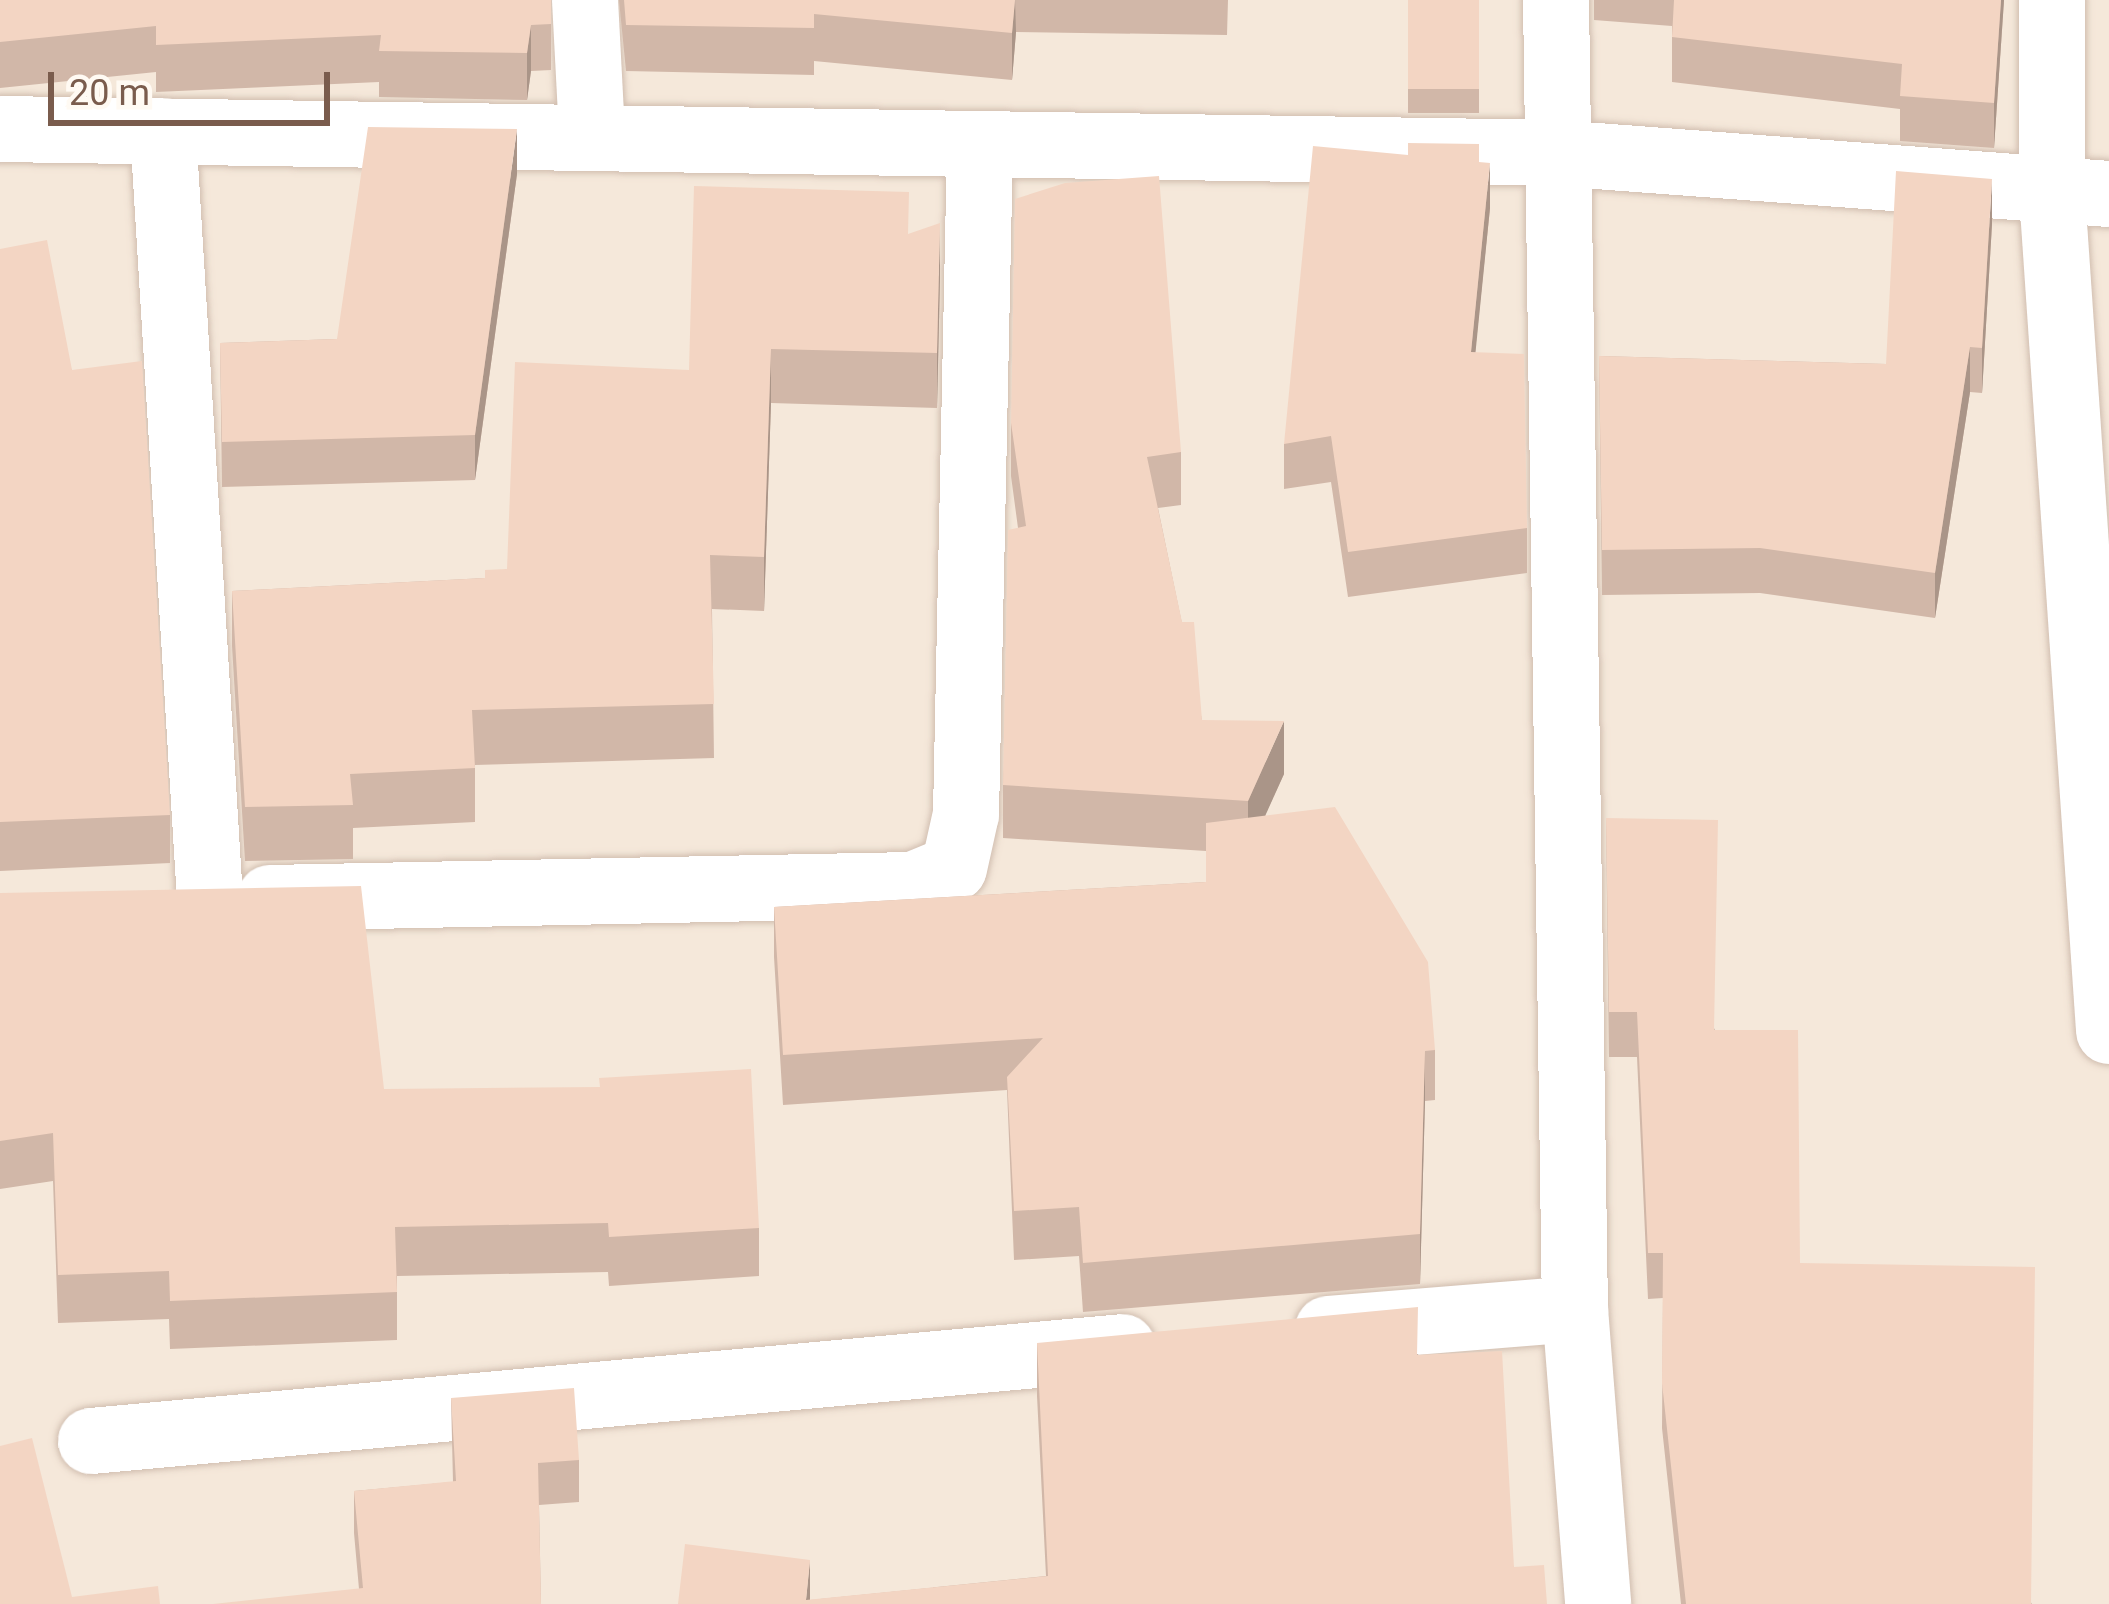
<!DOCTYPE html>
<style>
body{margin:0}
#map{position:relative;width:2109px;height:1604px;overflow:hidden;background:#fdf6ec;font-family:Roboto,sans-serif}
div>[style]{position:absolute}
.residential>*{inset:0;background:#f5e8da;transform-origin:0 0}
.roads{filter:drop-shadow(0 0 3px #d1beb0) drop-shadow(0 0 3px #d1beb0)}
.minor>*{height:66px;margin:-33px;padding:0 33px;transform-origin:33px;border-radius:33px;background:#fff}
.wall>*{inset:0;background:#d1b7a8;transform-origin:0 0}
.shaded-wall>*{inset:0;background:#aa9588}
.building>*{inset:0;background:#f3d5c3;transform-origin:0 0}
span{translate:-50% -50%;white-space:nowrap;text-align:center;line-height:1.15;-webkit-text-stroke:10px #fffaf3;paint-order:stroke}
.scale{position:absolute;left:48px;top:72px;width:282px;height:54px;box-sizing:border-box;border:6px solid #7a5c4d;border-top:0;padding-left:15px;font-size:36px;line-height:42px;white-space:nowrap;color:#7a5c4d;-webkit-text-stroke:9px #fffaf3;paint-order:stroke}
</style>
<div id="map">
<div class="residential">
<i style="left:0;top:0;width:2109px;height:1604px"></i>
</div>
<div class="roads">
<div class="minor">
<i style="left:585px;top:0;width:133px;rotate:87deg"></i>
<i style="left:1556px;top:0;width:1309px;rotate:89.17deg"></i>
<i style="left:1575px;top:1309px;width:296px;rotate:85.5deg"></i>
<i style="left:2052px;top:0;width:194px;rotate:90deg"></i>
<i style="left:2052px;top:194px;width:839px;rotate:86.1deg"></i>
<i style="left:0;top:129px;width:1556px;rotate:0.88deg"></i>
<i style="left:1556px;top:153px;width:555px;rotate:4.24deg"></i>
<i style="left:163px;top:131px;width:769px;rotate:86.5deg"></i>
<i style="left:270px;top:898px;width:643px;rotate:-1.16deg"></i>
<i style="left:913px;top:885px;width:44px;rotate:-22.5deg"></i>
<i style="left:954px;top:868px;width:55px;rotate:-77.5deg"></i>
<i style="left:966px;top:814px;width:670px;rotate:-88.8deg"></i>
<i style="left:1328px;top:1329px;width:248px;rotate:-4.6deg"></i>
<i style="left:91px;top:1441px;width:1036px;rotate:-5.2deg"></i>
</div>
</div>
<div class="wall">
<i style="clip-path:polygon(0 0,551px 0,551px 70px,531px 71px,527px 100px,379px 97px,379px 82px,156px 92px,156px 72px,0 88px)"></i>
<i style="clip-path:polygon(619px 0,1228px 0,1227px 35px,1016px 32px,1012px 80px,814px 61px,814px 75px,626px 71px)"></i>
<i style="left:1408px;top:0;width:71px;height:113px"></i>
<i style="clip-path:polygon(1594px 0,2004px 0,1994px 148px,1900px 141px,1900px 109px,1672px 82px,1672px 26px,1594px 20px)"></i>
<i style="clip-path:polygon(1479px 162px,1490px 208px,1475px 352px,1527px 528px,1527px 573px,1348px 597px,1331px 482px,1284px 489px,1284px 444px)"></i>
<i style="clip-path:polygon(517px 174px,475px 480px,222px 487px,220px 343px,337px 339px)"></i>
<i style="clip-path:polygon(1992px 224px,1982px 393px,1970px 392px,1935px 618px,1760px 593px,1602px 595px,1599px 356px,1886px 364px)"></i>
<i style="clip-path:polygon(909px 234px,940px 278px,937px 408px,771px 403px,764px 611px,712px 609px,714px 758px,475px 765px,475px 822px,353px 828px,353px 859px,245px 861px,232px 646px,232px 591px,485px 578px,507px 569px,689px 370px)"></i>
<i style="clip-path:polygon(0 249px,72px 370px,170px 815px,170px 863px,0 871px)"></i>
<i style="clip-path:polygon(1011px 423px,1181px 452px,1181px 505px,1158px 508px,1202px 720px,1284px 774px,1265px 815px,1435px 1050px,1435px 1100px,1425px 1101px,1420px 1284px,1083px 1312px,1079px 1256px,1014px 1260px,1007px 1090px,783px 1105px,774px 957px,774px 907px,1206px 882px,1206px 851px,1003px 838px,1003px 785px,1018px 528px,1011px 476px)"></i>
<i style="clip-path:polygon(1606px 818px,1715px 1030px,1800px 1263px,2032px 1604px,1681px 1604px,1662px 1428px,1663px 1298px,1648px 1299px,1637px 1057px,1609px 1057px)"></i>
<i style="clip-path:polygon(0 893px,384px 1089px,759px 1228px,759px 1276px,609px 1286px,608px 1272px,397px 1276px,397px 1340px,170px 1349px,169px 1319px,58px 1323px,53px 1181px,0 1189px)"></i>
<i style="clip-path:polygon(1037px 1343px,1418px 1354px,1514px 1567px,810px 1600px,1046px 1576px,1037px 1396px)"></i>
<i style="clip-path:polygon(451px 1398px,579px 1460px,579px 1502px,539px 1505px,541px 1604px,359px 1589px,354px 1533px,354px 1491px,453px 1482px)"></i>
</div>
<div class="shaded-wall">
<i style="clip-path:polygon(1015px 0,1016px 32px,1012px 80px,1012px 33px)"></i>
<i style="clip-path:polygon(2001px 0,2004px 0,1994px 148px,1994px 103px)"></i>
<i style="clip-path:polygon(531px 25px,531px 71px,527px 100px,527px 53px)"></i>
<i style="clip-path:polygon(517px 129px,517px 174px,475px 480px,475px 435px)"></i>
<i style="clip-path:polygon(1490px 163px,1490px 208px,1471px 397px,1471px 352px)"></i>
<i style="clip-path:polygon(1992px 179px,1992px 224px,1982px 393px,1982px 348px)"></i>
<i style="clip-path:polygon(940px 223px,940px 278px,937px 408px,937px 353px)"></i>
<i style="clip-path:polygon(1970px 347px,1970px 392px,1935px 618px,1935px 573px)"></i>
<i style="clip-path:polygon(771px 349px,771px 403px,764px 611px,764px 557px)"></i>
<i style="clip-path:polygon(1284px 721px,1284px 774px,1248px 854px,1248px 801px)"></i>
<i style="clip-path:polygon(1425px 1051px,1425px 1101px,1420px 1284px,1420px 1234px)"></i>
<i style="clip-path:polygon(810px 1560px,810px 1604px,806px 1600px)"></i>
</div>
<div class="building">
<i style="clip-path:polygon(0 0,551px 0,551px 24px,531px 25px,527px 53px,379px 51px,381px 35px,156px 45px,156px 26px,0 42px)"></i>
<i style="clip-path:polygon(624px 0,1015px 0,1012px 33px,814px 14px,814px 28px,626px 25px)"></i>
<i style="left:1408px;top:0;width:71px;height:89px"></i>
<i style="clip-path:polygon(1674px 0,2001px 0,1994px 103px,1900px 96px,1902px 64px,1672px 37px)"></i>
<i style="clip-path:polygon(368px 127px,517px 129px,475px 435px,222px 442px,220px 343px,337px 339px)"></i>
<i style="clip-path:polygon(1408px 143px,1479px 144px,1479px 162px,1490px 163px,1471px 352px,1524px 354px,1527px 528px,1348px 552px,1331px 436px,1284px 444px,1313px 146px,1408px 155px)"></i>
<i style="clip-path:polygon(1896px 171px,1992px 179px,1982px 348px,1970px 347px,1935px 573px,1760px 548px,1602px 550px,1599px 356px,1886px 364px)"></i>
<i style="clip-path:polygon(1159px 176px,1181px 452px,1147px 457px,1182px 622px,1194px 622px,1202px 720px,1284px 721px,1248px 801px,1003px 785px,1008px 530px,1026px 526px,1011px 423px,1015px 199px,1065px 183px)"></i>
<i style="clip-path:polygon(694px 186px,909px 192px,908px 234px,940px 223px,937px 353px,771px 349px,764px 557px,710px 555px,714px 704px,472px 710px,475px 768px,350px 774px,353px 805px,245px 807px,232px 591px,485px 578px,485px 570px,507px 569px,515px 362px,689px 370px)"></i>
<i style="clip-path:polygon(47px 240px,72px 370px,142px 361px,170px 815px,0 822px,0 249px)"></i>
<i style="clip-path:polygon(1335px 807px,1428px 962px,1435px 1050px,1425px 1051px,1420px 1234px,1083px 1263px,1079px 1207px,1014px 1211px,1007px 1077px,1043px 1038px,783px 1055px,774px 907px,1206px 882px,1206px 823px)"></i>
<i style="clip-path:polygon(1606px 818px,1718px 820px,1714px 1030px,1798px 1030px,1800px 1263px,2035px 1267px,2031px 1604px,1686px 1604px,1662px 1383px,1663px 1253px,1648px 1253px,1637px 1012px,1609px 1012px)"></i>
<i style="clip-path:polygon(361px 886px,384px 1089px,600px 1087px,599px 1078px,751px 1069px,759px 1228px,609px 1237px,608px 1223px,395px 1227px,397px 1292px,170px 1301px,169px 1271px,58px 1275px,53px 1133px,0 1141px,0 893px)"></i>
<i style="clip-path:polygon(1418px 1307px,1417px 1355px,1502px 1351px,1514px 1567px,1544px 1565px,1547px 1604px,678px 1604px,685px 1544px,810px 1560px,806px 1600px,1048px 1576px,1037px 1343px)"></i>
<i style="clip-path:polygon(574px 1388px,579px 1460px,538px 1463px,541px 1604px,213px 1604px,363px 1588px,354px 1491px,456px 1481px,451px 1398px)"></i>
<i style="clip-path:polygon(32px 1438px,72px 1597px,158px 1586px,160px 1604px,0 1604px,0 1446px)"></i>
</div>
<div class="scale">20 m</div>
</div>
